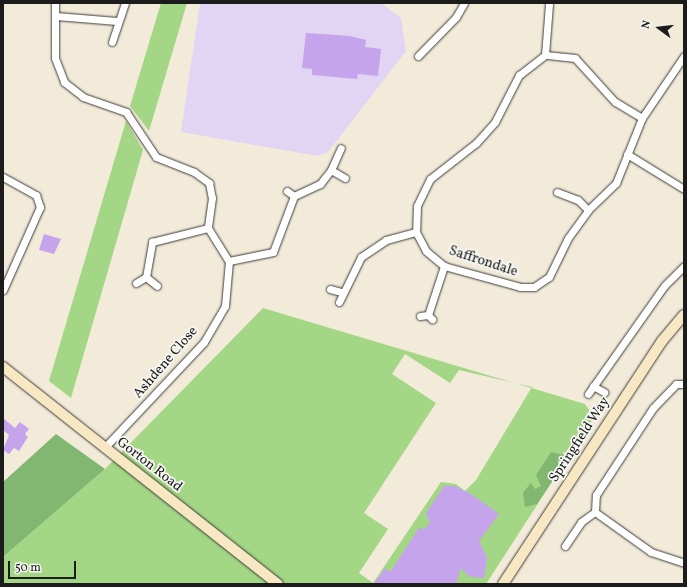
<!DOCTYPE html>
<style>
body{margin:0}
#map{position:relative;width:687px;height:587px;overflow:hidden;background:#f3ebda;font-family:Vollkorn,serif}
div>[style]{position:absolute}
.built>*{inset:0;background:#e2d4f3}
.green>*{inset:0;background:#a3d685}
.forest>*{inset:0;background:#82b772}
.building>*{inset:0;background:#c6a4ec}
.roads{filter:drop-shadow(0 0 1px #3c3b38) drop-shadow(0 0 1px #3c3b38)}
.street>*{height:7px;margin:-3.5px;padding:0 3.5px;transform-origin:3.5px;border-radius:3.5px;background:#fff}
.secondary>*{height:10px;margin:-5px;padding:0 5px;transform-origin:5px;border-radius:5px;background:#f7e8c3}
span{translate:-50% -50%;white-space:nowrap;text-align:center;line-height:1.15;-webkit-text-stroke:3.5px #f6f6f2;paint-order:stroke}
.street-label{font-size:14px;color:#1c1c1c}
.frame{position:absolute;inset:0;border:4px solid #1c1c1c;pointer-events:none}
.north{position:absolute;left:639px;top:8px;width:40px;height:40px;-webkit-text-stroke:3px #f6f6f2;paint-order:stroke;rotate:285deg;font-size:11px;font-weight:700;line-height:16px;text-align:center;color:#1c1c1c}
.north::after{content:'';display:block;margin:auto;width:14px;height:18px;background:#1c1c1c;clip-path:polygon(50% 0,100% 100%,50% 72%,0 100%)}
.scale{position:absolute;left:8px;top:561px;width:68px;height:18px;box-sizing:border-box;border:2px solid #1c1c1c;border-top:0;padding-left:5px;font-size:12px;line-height:14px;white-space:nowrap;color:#1c1c1c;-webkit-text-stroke:3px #f6f6f2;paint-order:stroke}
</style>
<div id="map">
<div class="built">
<i style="clip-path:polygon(200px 3px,381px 3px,401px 18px,406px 51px,328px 152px,318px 156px,181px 132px)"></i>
</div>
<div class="green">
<i style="clip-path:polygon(161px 3px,187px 3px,149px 131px,130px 106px)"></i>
<i style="clip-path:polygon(126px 121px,143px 150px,71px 398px,49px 381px)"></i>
<i style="clip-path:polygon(evenodd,263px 308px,585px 404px,594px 417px,486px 584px,3px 584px,3px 557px,105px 469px,263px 308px,405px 354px,450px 383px,459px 370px,532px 387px,476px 480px,465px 491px,456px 484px,441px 482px,373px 583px,359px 573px,388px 529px,364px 513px,436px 403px,392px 374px,405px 354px)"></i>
</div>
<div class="forest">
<i style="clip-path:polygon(56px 434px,105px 469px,3px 557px,3px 482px)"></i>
<i style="clip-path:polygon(551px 452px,564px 455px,563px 465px,537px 504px,525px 507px,523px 493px,531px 483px,535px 489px,541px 486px,536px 475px)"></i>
</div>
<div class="building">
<i style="clip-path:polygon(306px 33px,350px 36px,366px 40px,365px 47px,381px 49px,378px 76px,358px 74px,357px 79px,312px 75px,312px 69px,302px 68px)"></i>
<i style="clip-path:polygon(44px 234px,61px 239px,54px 254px,39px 250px)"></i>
<i style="clip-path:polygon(3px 418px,15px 428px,20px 422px,29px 429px,25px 434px,28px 437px,19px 451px,14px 448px,9px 454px,3px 450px,9px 435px,3px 430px)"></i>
<i style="clip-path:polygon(444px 486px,455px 486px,471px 494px,499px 514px,479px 541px,487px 557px,484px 578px,470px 577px,461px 568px,456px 584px,374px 584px,385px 568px,390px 572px,419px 528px,424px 529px,430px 523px,426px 513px)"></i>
</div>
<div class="roads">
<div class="street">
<i style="left:55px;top:3px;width:55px;rotate:90deg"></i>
<i style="left:55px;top:58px;width:26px;rotate:69deg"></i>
<i style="left:64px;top:82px;width:24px;rotate:38deg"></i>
<i style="left:83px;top:97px;width:46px;rotate:19.2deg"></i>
<i style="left:126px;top:112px;width:54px;rotate:56.3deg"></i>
<i style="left:156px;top:157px;width:41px;rotate:21.5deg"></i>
<i style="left:194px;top:172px;width:19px;rotate:36deg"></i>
<i style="left:209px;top:183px;width:15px;rotate:79deg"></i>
<i style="left:212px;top:198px;width:30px;rotate:98deg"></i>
<i style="left:208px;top:228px;width:39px;rotate:58deg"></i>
<i style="left:229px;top:261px;width:45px;rotate:95.1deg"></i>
<i style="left:225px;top:306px;width:42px;rotate:120.3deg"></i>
<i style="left:204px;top:342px;width:146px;rotate:133.3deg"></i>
<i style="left:56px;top:16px;width:61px;rotate:4.7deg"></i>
<i style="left:112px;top:42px;width:41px;rotate:-71.6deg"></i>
<i style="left:545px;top:55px;width:51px;rotate:-85.5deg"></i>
<i style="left:418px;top:56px;width:54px;rotate:-45.7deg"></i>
<i style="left:456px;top:17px;width:16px;rotate:-60deg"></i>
<i style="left:642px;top:118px;width:31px;rotate:-149deg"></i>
<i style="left:615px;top:102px;width:59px;rotate:-132.3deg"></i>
<i style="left:575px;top:58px;width:30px;rotate:-174deg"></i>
<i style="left:545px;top:55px;width:33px;rotate:142deg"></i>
<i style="left:519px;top:75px;width:53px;rotate:117.1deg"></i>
<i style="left:495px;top:122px;width:28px;rotate:132deg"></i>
<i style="left:476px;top:143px;width:58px;rotate:142deg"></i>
<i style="left:430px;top:179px;width:30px;rotate:116deg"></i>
<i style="left:417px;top:206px;width:26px;rotate:92deg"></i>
<i style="left:416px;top:232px;width:21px;rotate:62deg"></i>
<i style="left:426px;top:251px;width:23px;rotate:40deg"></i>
<i style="left:444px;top:266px;width:79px;rotate:15.4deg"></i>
<i style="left:520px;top:287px;width:14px"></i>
<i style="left:534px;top:287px;width:18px;rotate:-34deg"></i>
<i style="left:549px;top:277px;width:43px;rotate:-64deg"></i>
<i style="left:568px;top:238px;width:34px;rotate:-54deg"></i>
<i style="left:588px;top:210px;width:39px;rotate:-44deg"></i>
<i style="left:616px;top:183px;width:70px;rotate:-68.2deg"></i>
<i style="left:642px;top:118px;width:75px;rotate:-55.9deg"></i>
<i style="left:627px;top:154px;width:67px;rotate:31.6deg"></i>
<i style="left:331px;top:170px;width:16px;rotate:30deg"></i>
<i style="left:3px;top:177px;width:38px;rotate:29deg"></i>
<i style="left:36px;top:195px;width:13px;rotate:72deg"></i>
<i style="left:40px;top:207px;width:91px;rotate:114deg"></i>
<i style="left:287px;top:191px;width:9px;rotate:36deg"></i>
<i style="left:557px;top:192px;width:22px;rotate:21deg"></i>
<i style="left:578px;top:200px;width:14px;rotate:45deg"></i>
<i style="left:229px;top:261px;width:45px;rotate:-11.6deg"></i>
<i style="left:273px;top:252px;width:60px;rotate:-69.4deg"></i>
<i style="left:294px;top:196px;width:29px;rotate:-25deg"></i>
<i style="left:320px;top:184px;width:18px;rotate:-52deg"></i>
<i style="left:331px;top:170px;width:24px;rotate:-66deg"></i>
<i style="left:146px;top:277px;width:36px;rotate:-80deg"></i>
<i style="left:152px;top:242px;width:58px;rotate:-14deg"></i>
<i style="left:136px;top:283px;width:12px;rotate:-31deg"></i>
<i style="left:146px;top:277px;width:14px;rotate:39deg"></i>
<i style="left:330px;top:289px;width:11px;rotate:15deg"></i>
<i style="left:339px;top:302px;width:50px;rotate:-63.9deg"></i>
<i style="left:361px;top:257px;width:30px;rotate:-34deg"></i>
<i style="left:386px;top:240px;width:31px;rotate:-15deg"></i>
<i style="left:428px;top:315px;width:52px;rotate:-71.9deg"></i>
<i style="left:420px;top:316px;width:8px;rotate:-7deg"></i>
<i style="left:428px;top:315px;width:6px;rotate:45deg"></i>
<i style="left:593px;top:386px;width:13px;rotate:29deg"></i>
<i style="left:588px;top:394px;width:133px;rotate:-54.8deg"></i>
<i style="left:665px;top:285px;width:27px;rotate:-45deg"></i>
<i style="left:595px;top:512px;width:17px;rotate:-87deg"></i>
<i style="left:596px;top:495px;width:104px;rotate:-56.8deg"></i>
<i style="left:653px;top:408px;width:33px;rotate:-46deg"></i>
<i style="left:676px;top:384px;width:8px"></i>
<i style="left:565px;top:546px;width:29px;rotate:-56deg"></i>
<i style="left:581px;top:522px;width:17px;rotate:-36deg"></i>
<i style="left:595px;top:512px;width:69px;rotate:35.5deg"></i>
<i style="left:651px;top:552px;width:35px;rotate:18deg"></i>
</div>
<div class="secondary">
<i style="left:3px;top:367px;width:350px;rotate:38.3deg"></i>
<i style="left:503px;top:584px;width:290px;rotate:-56.8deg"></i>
<i style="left:662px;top:341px;width:34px;rotate:-50deg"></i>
</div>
</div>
<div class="street-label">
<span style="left:483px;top:262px;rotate:18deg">Saffrondale</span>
<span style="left:166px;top:363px;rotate:-49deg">Ashdene Close</span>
<span style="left:580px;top:440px;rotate:-57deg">Springfield Way</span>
<span style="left:149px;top:465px;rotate:38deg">Gorton Road</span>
</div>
<div class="frame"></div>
<div class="north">N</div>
<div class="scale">50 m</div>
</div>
